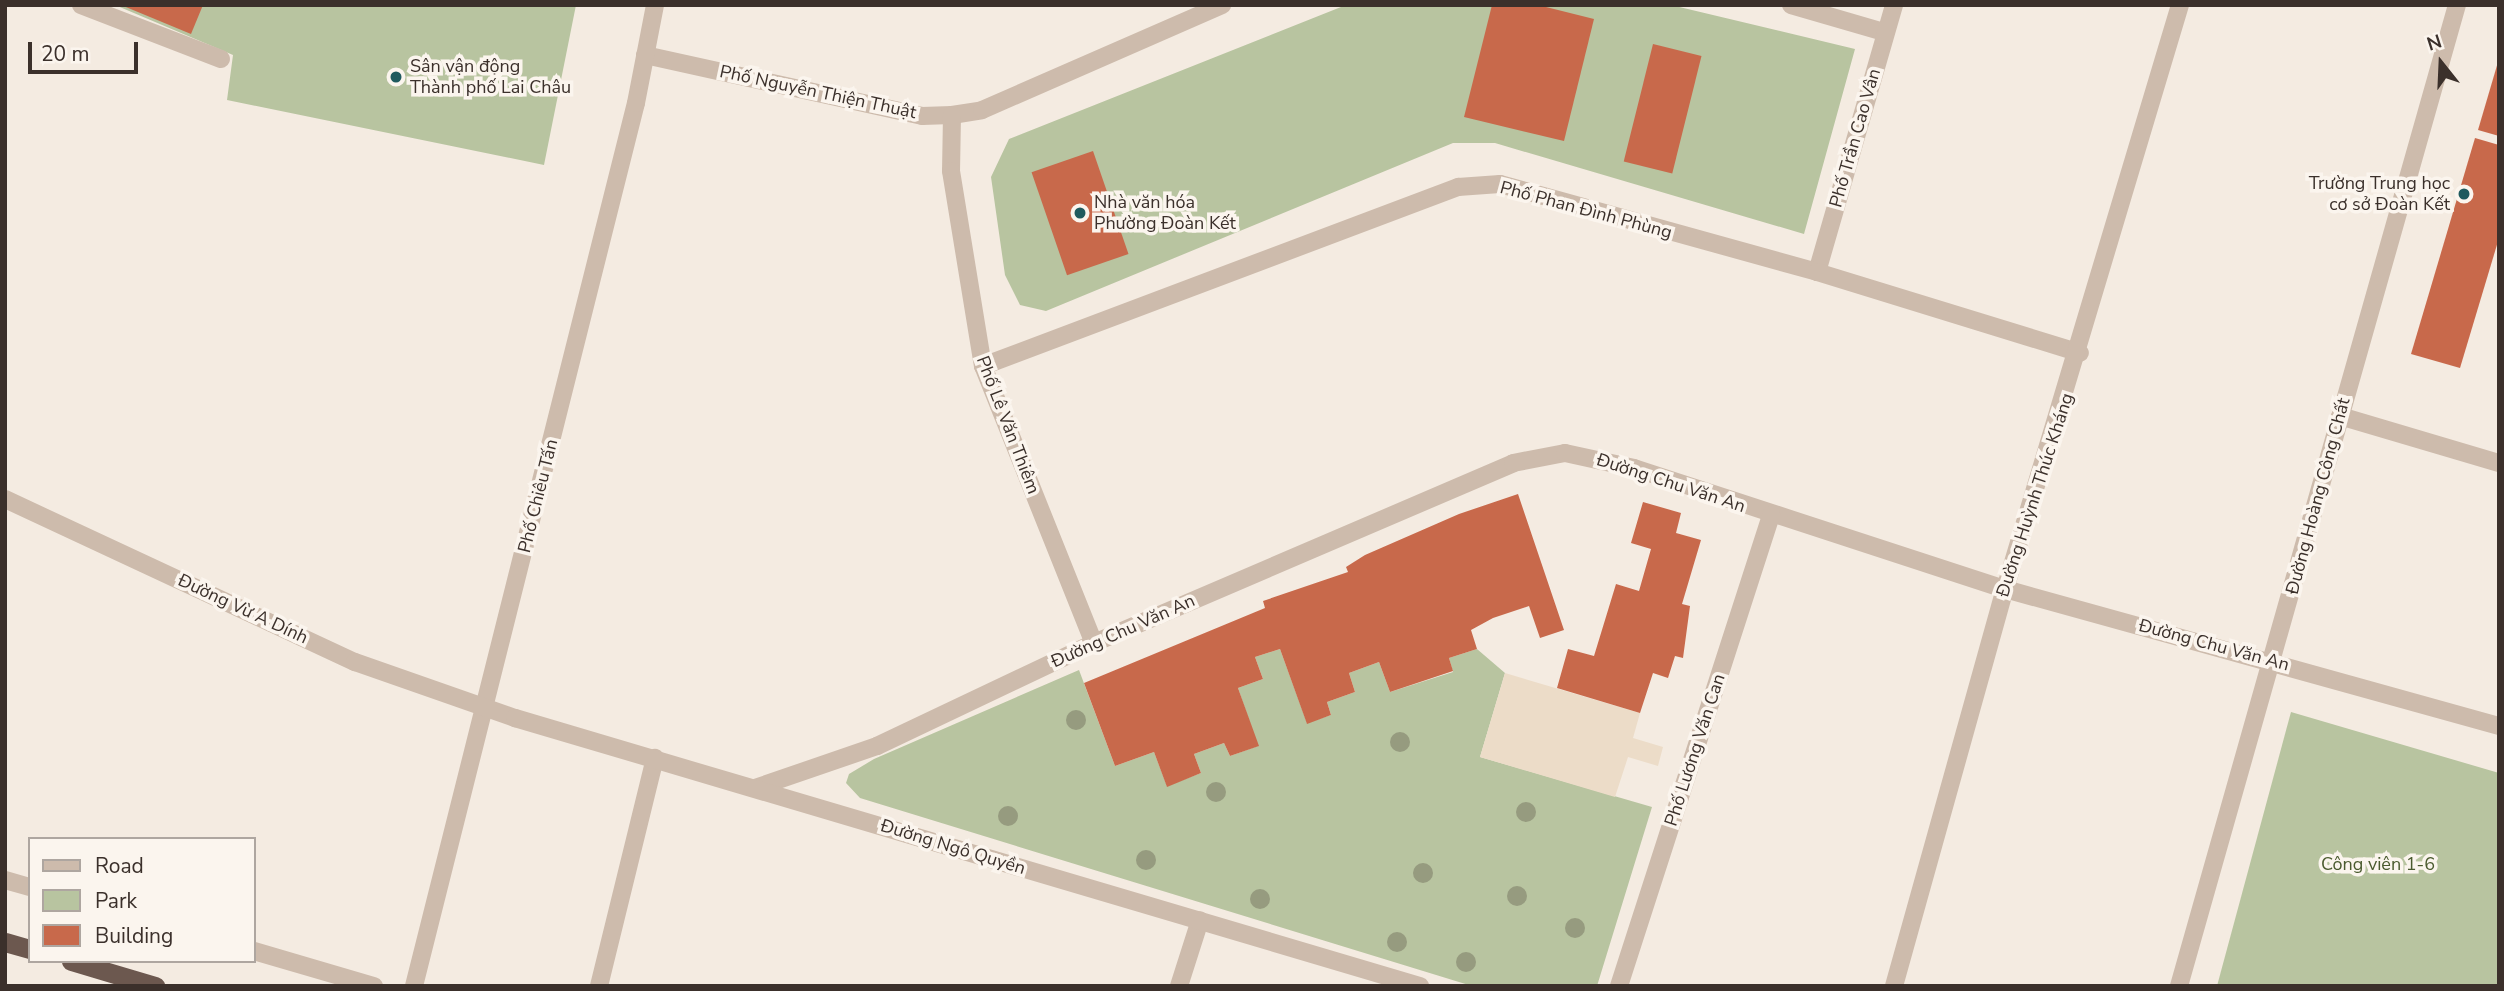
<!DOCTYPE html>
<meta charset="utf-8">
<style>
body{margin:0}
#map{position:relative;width:2504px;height:991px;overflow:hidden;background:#f4ebe1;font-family:"Nunito Sans",sans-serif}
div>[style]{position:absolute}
.green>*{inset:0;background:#b8c4a0}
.plaza>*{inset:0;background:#ecdcc8}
.building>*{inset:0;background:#c8694b;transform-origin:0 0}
.minor>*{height:18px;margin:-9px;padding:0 9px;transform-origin:9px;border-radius:9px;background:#cdbbac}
.tertiary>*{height:18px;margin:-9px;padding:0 9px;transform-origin:9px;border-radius:9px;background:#cdbbac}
.trunk>*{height:19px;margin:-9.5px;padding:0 9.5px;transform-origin:9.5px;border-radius:9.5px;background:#6c584f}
.trees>*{width:20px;height:20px;margin:-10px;border-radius:50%;background:#969b7f}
.dots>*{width:19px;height:19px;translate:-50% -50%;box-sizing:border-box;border:4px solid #fbf5ee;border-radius:50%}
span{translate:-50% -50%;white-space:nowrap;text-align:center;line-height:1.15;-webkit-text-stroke:7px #fbf5ee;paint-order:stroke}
.poi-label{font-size:18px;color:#3b302b}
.left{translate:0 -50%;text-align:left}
.right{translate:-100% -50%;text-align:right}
.street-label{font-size:18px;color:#3b302b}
.park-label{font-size:18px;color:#4a5a2e}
.frame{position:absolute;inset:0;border:7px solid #3b302b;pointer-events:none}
.legend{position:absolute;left:28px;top:837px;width:228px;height:126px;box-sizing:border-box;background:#fbf5ee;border:2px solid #aea6a0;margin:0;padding:9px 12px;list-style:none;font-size:21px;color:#3b302b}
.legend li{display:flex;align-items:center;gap:14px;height:35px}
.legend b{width:35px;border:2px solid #aea6a0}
.north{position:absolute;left:2406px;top:28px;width:70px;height:70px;-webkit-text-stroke:5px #fbf5ee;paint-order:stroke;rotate:342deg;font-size:19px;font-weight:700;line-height:28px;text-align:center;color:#3b302b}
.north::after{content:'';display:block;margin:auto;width:24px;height:32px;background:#3b302b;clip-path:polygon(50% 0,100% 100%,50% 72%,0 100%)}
.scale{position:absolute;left:28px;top:42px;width:110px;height:32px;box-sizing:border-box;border:4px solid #3b302b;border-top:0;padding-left:9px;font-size:21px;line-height:24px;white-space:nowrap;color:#3b302b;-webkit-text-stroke:5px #fbf5ee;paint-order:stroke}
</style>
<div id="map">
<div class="green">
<i style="clip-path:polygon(115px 5px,576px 5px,544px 165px,227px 100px,233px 55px)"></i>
<i style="clip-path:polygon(1346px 5px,1671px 5px,1855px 49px,1804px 234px,1495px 143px,1453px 143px,1046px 311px,1020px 305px,1005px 275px,991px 177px,1009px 139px)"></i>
<i style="clip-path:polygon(1280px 649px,1307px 723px,1331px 715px,1327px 702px,1355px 692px,1349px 673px,1379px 662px,1390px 692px,1453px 672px,1449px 658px,1477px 649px,1505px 673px,1480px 757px,1652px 807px,1597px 986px,1472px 986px,860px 798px,846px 783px,849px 774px,874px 759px,1079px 670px,1115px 766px,1154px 752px,1167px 786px,1201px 773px,1194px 754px,1224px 743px,1230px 756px,1258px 746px,1238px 688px,1263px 679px,1255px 657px)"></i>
<i style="clip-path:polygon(2291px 712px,2499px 773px,2499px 986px,2217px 986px)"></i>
</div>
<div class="plaza">
<i style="clip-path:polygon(1505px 673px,1640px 713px,1633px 738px,1663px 747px,1658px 766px,1628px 757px,1615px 797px,1480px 757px)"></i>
</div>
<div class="building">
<i style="clip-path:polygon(121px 5px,203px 5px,191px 34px)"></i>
<i style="clip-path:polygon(1492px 5px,1538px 5px,1594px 19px,1564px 141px,1464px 117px)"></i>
<i style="left:1653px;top:44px;width:50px;height:121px;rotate:14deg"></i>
<i style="clip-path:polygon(2498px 62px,2499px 63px,2499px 136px,2478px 130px)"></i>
<i style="clip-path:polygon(2475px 138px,2499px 145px,2499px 238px,2460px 368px,2411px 354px)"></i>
<i style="left:1093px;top:151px;width:109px;height:65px;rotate:71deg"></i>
<i style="clip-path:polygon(1518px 494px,1564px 630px,1540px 638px,1529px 606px,1493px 618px,1471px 630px,1477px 649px,1449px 658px,1453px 671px,1390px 692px,1379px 662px,1349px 673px,1355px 692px,1327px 702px,1331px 715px,1307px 724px,1280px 649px,1255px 657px,1263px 679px,1238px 688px,1259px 746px,1230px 756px,1224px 743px,1194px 754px,1201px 773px,1167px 787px,1154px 752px,1115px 766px,1084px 683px,1265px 608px,1263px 601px,1348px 572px,1346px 567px,1365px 555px,1459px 514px)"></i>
<i style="clip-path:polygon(1643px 502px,1681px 513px,1676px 533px,1701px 540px,1682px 604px,1690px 606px,1683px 658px,1675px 656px,1668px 678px,1653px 673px,1640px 713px,1557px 688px,1568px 649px,1594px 656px,1616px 584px,1639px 591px,1651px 549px,1631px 543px)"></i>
</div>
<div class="minor">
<i style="left:81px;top:5px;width:150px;rotate:21.1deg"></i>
<i style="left:1791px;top:5px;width:97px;rotate:16.2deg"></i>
<i style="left:645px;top:55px;width:284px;rotate:12.4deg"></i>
<i style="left:922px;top:116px;width:30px;rotate:-2deg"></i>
<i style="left:952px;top:115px;width:30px;rotate:-9deg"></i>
<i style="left:982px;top:110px;width:262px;rotate:-23.6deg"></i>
<i style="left:952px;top:115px;width:56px;rotate:91deg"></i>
<i style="left:951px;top:171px;width:198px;rotate:80.7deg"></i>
<i style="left:983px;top:366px;width:298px;rotate:68.2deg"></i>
<i style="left:1817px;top:272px;width:278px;rotate:-73.9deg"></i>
<i style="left:983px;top:366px;width:508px;rotate:-20.65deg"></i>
<i style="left:1458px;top:187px;width:42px;rotate:-4.1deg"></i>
<i style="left:1500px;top:184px;width:329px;rotate:15.5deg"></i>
<i style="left:1817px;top:272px;width:275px;rotate:17.1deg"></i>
<i style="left:2340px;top:416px;width:166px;rotate:16.5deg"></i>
<i style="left:755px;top:788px;width:129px;rotate:-19deg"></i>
<i style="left:877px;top:746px;width:240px;rotate:-25.4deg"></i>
<i style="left:1094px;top:643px;width:456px;rotate:-23.2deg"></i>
<i style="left:1513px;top:463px;width:53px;rotate:-10.9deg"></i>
<i style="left:1565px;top:453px;width:71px;rotate:12.3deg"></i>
<i style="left:1634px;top:468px;width:390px;rotate:18.1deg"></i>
<i style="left:2005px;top:589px;width:513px;rotate:15.5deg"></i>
<i style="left:414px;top:986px;width:910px;rotate:-75.89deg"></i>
<i style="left:636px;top:103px;width:100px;rotate:-79deg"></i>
<i style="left:599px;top:986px;width:235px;rotate:-76.2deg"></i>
<i style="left:1179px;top:986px;width:69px;rotate:-72.3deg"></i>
<i style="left:1619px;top:986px;width:495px;rotate:-72.1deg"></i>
<i style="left:2179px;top:986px;width:1020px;rotate:-74.18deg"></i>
</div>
<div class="tertiary">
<i style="left:5px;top:499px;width:386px;rotate:25deg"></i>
<i style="left:355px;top:662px;width:170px;rotate:19.3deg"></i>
<i style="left:515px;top:718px;width:944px;rotate:16.5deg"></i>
<i style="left:5px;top:880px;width:26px;rotate:16deg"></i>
<i style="left:254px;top:951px;width:125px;rotate:16.3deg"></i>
<i style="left:1894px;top:986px;width:412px;rotate:-74.4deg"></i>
<i style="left:2005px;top:589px;width:610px;rotate:-73.32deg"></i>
</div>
<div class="trunk">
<i style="left:5px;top:942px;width:26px;rotate:16deg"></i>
<i style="left:71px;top:961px;width:88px;rotate:16.6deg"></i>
</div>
<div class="trees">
<i style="left:1076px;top:720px"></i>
<i style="left:1400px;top:742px"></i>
<i style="left:1216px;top:792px"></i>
<i style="left:1526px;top:812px"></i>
<i style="left:1008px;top:816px"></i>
<i style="left:1146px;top:860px"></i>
<i style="left:1423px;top:873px"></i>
<i style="left:1517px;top:896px"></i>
<i style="left:1260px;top:899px"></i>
<i style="left:1575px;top:928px"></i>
<i style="left:1397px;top:942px"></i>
<i style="left:1466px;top:962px"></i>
</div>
<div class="dots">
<i style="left:396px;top:77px;background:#1f5a5e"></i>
<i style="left:2464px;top:194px;background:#1f5a5e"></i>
<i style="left:1080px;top:213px;background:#1f5a5e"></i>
</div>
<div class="poi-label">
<span class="left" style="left:410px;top:77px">Sân vận động<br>Thành phố Lai Châu</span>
<span class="right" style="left:2450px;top:194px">Trường Trung học<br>cơ sở Đoàn Kết</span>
<span class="left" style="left:1094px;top:213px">Nhà văn hóa<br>Phường Đoàn Kết</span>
</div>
<div class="street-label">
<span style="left:818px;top:92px;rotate:12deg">Phố Nguyễn Thiện Thuật</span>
<span style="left:1855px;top:138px;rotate:-74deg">Phố Trần Cao Vân</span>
<span style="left:1586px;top:210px;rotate:15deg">Phố Phan Đình Phùng</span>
<span style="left:1008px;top:425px;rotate:69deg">Phố Lê Văn Thiêm</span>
<span style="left:1671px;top:483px;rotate:18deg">Đường Chu Văn An</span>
<span style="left:2035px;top:495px;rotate:-72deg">Đường Huỳnh Thúc Kháng</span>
<span style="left:538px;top:496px;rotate:-76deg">Phố Chiêu Tấn</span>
<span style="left:2318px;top:496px;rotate:-75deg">Đường Hoàng Công Chất</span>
<span style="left:243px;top:609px;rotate:25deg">Đường Vừ A Dính</span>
<span style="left:1123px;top:631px;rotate:-24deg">Đường Chu Văn An</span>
<span style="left:2214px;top:645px;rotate:15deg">Đường Chu Văn An</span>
<span style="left:1695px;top:750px;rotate:-72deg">Phố Lương Văn Can</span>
<span style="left:953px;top:847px;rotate:17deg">Đường Ngô Quyền</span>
</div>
<div class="park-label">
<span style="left:2378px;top:864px">Công viên 1-6</span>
</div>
<div class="frame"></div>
<ul class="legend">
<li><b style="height:9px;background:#cdbbac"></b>Road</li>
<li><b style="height:19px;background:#b8c4a0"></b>Park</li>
<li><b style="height:19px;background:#c8694b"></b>Building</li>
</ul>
<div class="north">N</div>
<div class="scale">20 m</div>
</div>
